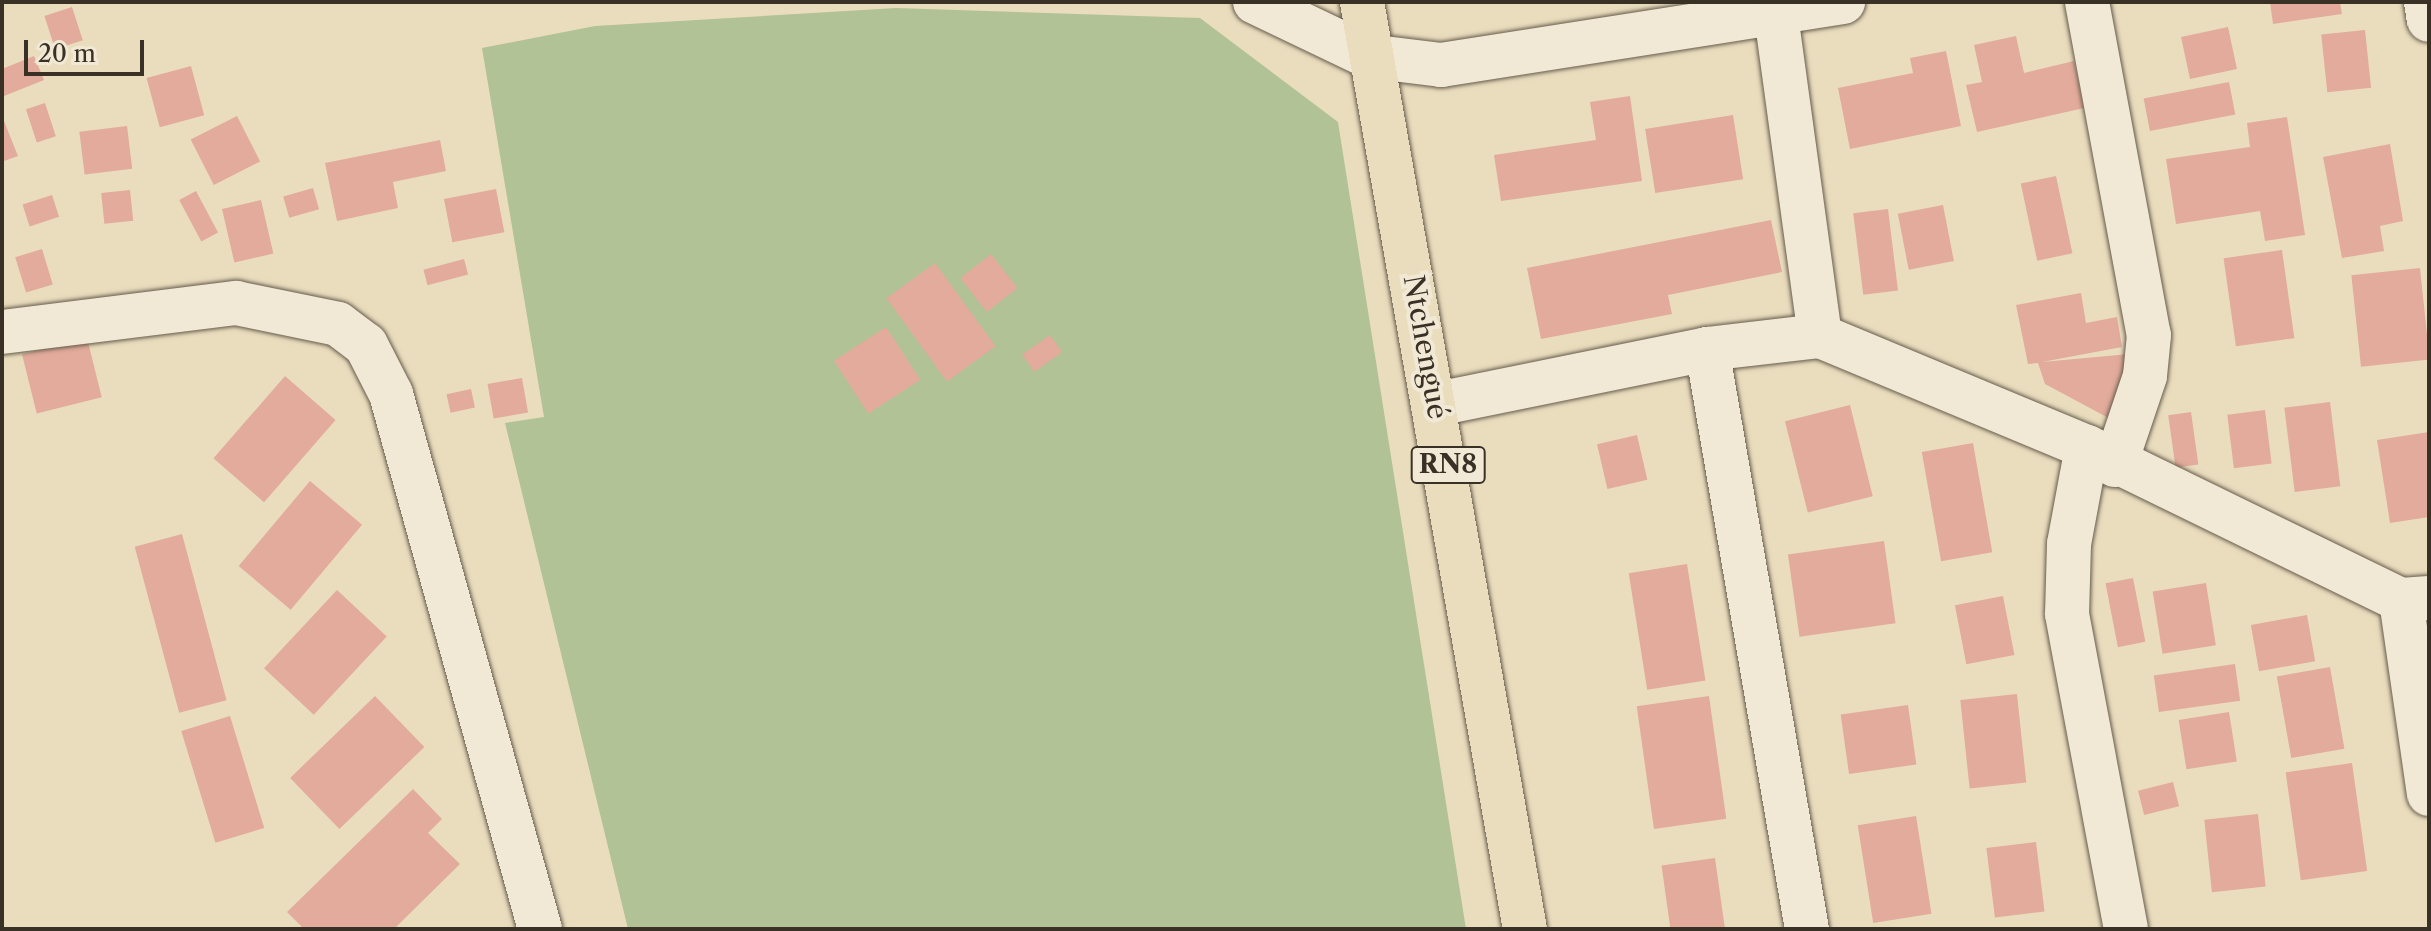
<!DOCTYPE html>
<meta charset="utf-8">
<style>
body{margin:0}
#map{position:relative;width:2431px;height:931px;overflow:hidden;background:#eaddbe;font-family:"Libre Caslon Text",serif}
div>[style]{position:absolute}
.green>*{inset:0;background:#b1c296}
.building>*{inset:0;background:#e2ab9b;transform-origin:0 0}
.roads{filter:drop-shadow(0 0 2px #665c4c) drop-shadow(0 0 2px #665c4c)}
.minor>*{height:44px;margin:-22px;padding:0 22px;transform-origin:22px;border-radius:22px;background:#f1e9d5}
.primary>*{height:44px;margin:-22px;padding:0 22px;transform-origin:22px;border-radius:22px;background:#eaddbe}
span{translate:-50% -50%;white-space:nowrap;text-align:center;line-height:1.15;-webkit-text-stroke:8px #f1e9d5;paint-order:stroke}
.shield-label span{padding:2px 6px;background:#f1e9d5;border:2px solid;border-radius:6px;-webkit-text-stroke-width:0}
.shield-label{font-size:26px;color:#3a3126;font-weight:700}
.street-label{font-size:28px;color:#3a3126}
.frame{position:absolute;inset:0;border:4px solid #3a3126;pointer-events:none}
.scale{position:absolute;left:24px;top:40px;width:120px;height:36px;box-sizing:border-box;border:4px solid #3a3126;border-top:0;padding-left:10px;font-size:24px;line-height:28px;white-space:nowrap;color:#3a3126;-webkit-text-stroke:6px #f1e9d5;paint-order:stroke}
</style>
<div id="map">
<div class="green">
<i style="clip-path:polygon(896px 8px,1200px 18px,1338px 122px,1466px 929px,628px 929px,505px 423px,544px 417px,482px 48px,595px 26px)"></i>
</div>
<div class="building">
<i style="clip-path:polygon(2270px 2px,2340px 2px,2342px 14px,2273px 24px)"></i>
<i style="left:72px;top:7px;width:35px;height:29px;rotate:72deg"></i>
<i style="left:2228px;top:27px;width:43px;height:48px;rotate:78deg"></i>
<i style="left:2365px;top:30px;width:58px;height:44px;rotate:84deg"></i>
<i style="clip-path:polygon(2016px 36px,2024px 73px,2074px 61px,2084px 108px,1977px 132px,1966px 85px,1982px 82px,1974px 45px)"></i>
<i style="clip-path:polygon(1946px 51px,1961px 126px,1850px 149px,1838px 88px,1913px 73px,1910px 58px)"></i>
<i style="clip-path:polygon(34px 56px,44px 80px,4px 96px,2px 69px)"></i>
<i style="left:191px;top:66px;width:51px;height:46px;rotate:75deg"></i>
<i style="left:2229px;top:82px;width:33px;height:87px;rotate:79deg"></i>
<i style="clip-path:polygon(1630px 96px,1642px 181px,1501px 201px,1494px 155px,1596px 140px,1590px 102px)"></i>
<i style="left:45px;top:103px;width:35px;height:20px;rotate:72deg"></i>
<i style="left:1733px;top:115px;width:65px;height:89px;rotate:81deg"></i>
<i style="clip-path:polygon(2px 116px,18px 156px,4px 161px,2px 156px)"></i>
<i style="left:237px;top:116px;width:51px;height:52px;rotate:63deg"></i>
<i style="clip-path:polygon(2287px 117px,2305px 235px,2265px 241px,2260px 211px,2176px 224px,2166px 159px,2250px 147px,2247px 123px)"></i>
<i style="left:127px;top:126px;width:43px;height:48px;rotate:83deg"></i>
<i style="clip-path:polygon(440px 140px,446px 171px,393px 182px,398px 208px,337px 221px,325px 163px)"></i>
<i style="clip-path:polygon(2390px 144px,2403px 221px,2380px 226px,2384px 251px,2342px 258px,2323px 157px)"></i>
<i style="left:2056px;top:176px;width:79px;height:36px;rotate:78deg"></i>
<i style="left:313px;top:188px;width:22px;height:31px;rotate:74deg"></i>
<i style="left:496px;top:189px;width:44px;height:53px;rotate:79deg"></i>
<i style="left:130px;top:190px;width:31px;height:29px;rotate:84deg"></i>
<i style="left:196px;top:191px;width:47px;height:19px;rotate:62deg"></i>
<i style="left:52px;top:195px;width:23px;height:31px;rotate:72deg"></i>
<i style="left:261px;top:200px;width:55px;height:40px;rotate:77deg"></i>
<i style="left:1943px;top:205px;width:57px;height:46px;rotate:79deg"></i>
<i style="left:1888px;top:209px;width:82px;height:35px;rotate:83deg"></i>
<i style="clip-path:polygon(1771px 220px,1782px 272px,1668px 295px,1672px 314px,1541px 339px,1527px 268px)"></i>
<i style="left:42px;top:249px;width:37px;height:28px;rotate:73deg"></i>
<i style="left:2282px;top:250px;width:89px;height:59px;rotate:82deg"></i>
<i style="left:991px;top:254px;width:43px;height:39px;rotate:52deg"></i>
<i style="left:464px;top:259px;width:16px;height:42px;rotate:75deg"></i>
<i style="left:935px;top:263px;width:103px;height:60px;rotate:54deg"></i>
<i style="left:2420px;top:268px;width:92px;height:69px;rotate:84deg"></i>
<i style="clip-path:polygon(2081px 293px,2086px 323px,2117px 317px,2122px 347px,2042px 362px,2129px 354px,2116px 422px,2045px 384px,2038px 363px,2028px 364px,2016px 305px)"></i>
<i style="left:886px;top:327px;width:63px;height:62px;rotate:57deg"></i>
<i style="left:1050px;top:335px;width:21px;height:34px;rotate:55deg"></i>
<i style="left:87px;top:338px;width:61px;height:67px;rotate:76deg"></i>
<i style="left:285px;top:376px;width:67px;height:109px;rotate:41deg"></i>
<i style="left:522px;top:378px;width:35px;height:35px;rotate:80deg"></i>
<i style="left:471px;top:389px;width:19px;height:25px;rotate:78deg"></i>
<i style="left:2330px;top:402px;width:85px;height:46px;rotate:83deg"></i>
<i style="left:1850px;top:405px;width:94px;height:67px;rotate:76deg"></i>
<i style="left:2265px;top:410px;width:54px;height:38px;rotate:83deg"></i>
<i style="left:2191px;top:412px;width:53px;height:23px;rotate:82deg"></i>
<i style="clip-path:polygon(2429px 432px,2429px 517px,2390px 523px,2377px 440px)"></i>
<i style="left:1637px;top:435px;width:46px;height:41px;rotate:77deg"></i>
<i style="left:1973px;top:443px;width:111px;height:52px;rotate:80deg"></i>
<i style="left:310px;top:481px;width:68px;height:111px;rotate:40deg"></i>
<i style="left:182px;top:534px;width:172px;height:49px;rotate:75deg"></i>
<i style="left:1884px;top:541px;width:83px;height:97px;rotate:82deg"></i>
<i style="left:1687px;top:564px;width:118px;height:59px;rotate:81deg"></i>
<i style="left:2133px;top:578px;width:65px;height:28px;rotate:79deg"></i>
<i style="left:2206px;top:583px;width:63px;height:54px;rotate:81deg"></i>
<i style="left:337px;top:590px;width:68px;height:107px;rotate:43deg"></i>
<i style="left:2003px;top:596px;width:60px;height:49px;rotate:79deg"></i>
<i style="left:2307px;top:615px;width:47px;height:57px;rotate:80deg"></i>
<i style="left:2235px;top:664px;width:37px;height:82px;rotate:82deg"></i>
<i style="left:2330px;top:667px;width:83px;height:54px;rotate:80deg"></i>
<i style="left:2017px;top:694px;width:89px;height:57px;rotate:84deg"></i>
<i style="left:375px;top:696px;width:71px;height:118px;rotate:46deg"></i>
<i style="left:1709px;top:696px;width:124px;height:73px;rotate:82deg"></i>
<i style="left:1908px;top:705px;width:60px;height:68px;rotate:82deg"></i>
<i style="left:2229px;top:712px;width:50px;height:51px;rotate:81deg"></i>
<i style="left:230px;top:716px;width:117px;height:51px;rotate:73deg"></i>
<i style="left:2352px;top:763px;width:109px;height:67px;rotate:82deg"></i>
<i style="left:2173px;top:782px;width:25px;height:36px;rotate:76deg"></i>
<i style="clip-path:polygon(413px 789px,442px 819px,428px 833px,460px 864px,394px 929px,304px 929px,287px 912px)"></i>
<i style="left:2258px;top:814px;width:73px;height:54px;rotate:84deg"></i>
<i style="left:1916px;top:816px;width:99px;height:59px;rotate:81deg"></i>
<i style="left:2036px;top:842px;width:70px;height:50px;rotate:83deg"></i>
<i style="left:1715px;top:858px;width:72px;height:54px;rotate:82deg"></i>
</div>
<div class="roads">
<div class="minor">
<i style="left:1255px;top:2px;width:125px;rotate:25.5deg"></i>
<i style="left:1368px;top:56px;width:74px;rotate:7deg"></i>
<i style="left:1441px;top:65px;width:407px;rotate:-8.9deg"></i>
<i style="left:2087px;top:2px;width:339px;rotate:79.5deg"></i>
<i style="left:2149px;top:335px;width:41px;rotate:95.6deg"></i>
<i style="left:2145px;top:376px;width:94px;rotate:108.6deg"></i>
<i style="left:2426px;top:2px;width:18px;rotate:81deg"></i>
<i style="left:1776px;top:15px;width:324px;rotate:82.2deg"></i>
<i style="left:2px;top:332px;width:236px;rotate:-7.1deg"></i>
<i style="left:236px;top:303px;width:104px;rotate:11.6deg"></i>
<i style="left:338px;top:324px;width:35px;rotate:37deg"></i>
<i style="left:366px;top:345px;width:55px;rotate:63deg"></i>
<i style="left:391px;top:394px;width:555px;rotate:74.44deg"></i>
<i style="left:1707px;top:349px;width:589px;rotate:80.22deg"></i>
<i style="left:1437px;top:404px;width:276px;rotate:-11.5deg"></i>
<i style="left:1707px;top:349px;width:114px;rotate:-6.6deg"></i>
<i style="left:1820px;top:336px;width:289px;rotate:22.6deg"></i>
<i style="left:2087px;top:447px;width:349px;rotate:26deg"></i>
<i style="left:2401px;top:600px;width:28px;rotate:-4deg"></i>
<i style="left:2087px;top:447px;width:99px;rotate:100.5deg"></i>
<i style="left:2069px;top:544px;width:70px;rotate:91.6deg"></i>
<i style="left:2067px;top:614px;width:320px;rotate:79.4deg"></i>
<i style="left:2401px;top:600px;width:196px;rotate:81.8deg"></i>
</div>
<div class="primary">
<i style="left:1362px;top:2px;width:941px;rotate:80.03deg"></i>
</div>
</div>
<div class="shield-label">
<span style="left:1448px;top:465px">RN8</span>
</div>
<div class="street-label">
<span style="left:1426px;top:347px;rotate:80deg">Ntchengué</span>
</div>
<div class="frame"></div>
<div class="scale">20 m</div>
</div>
